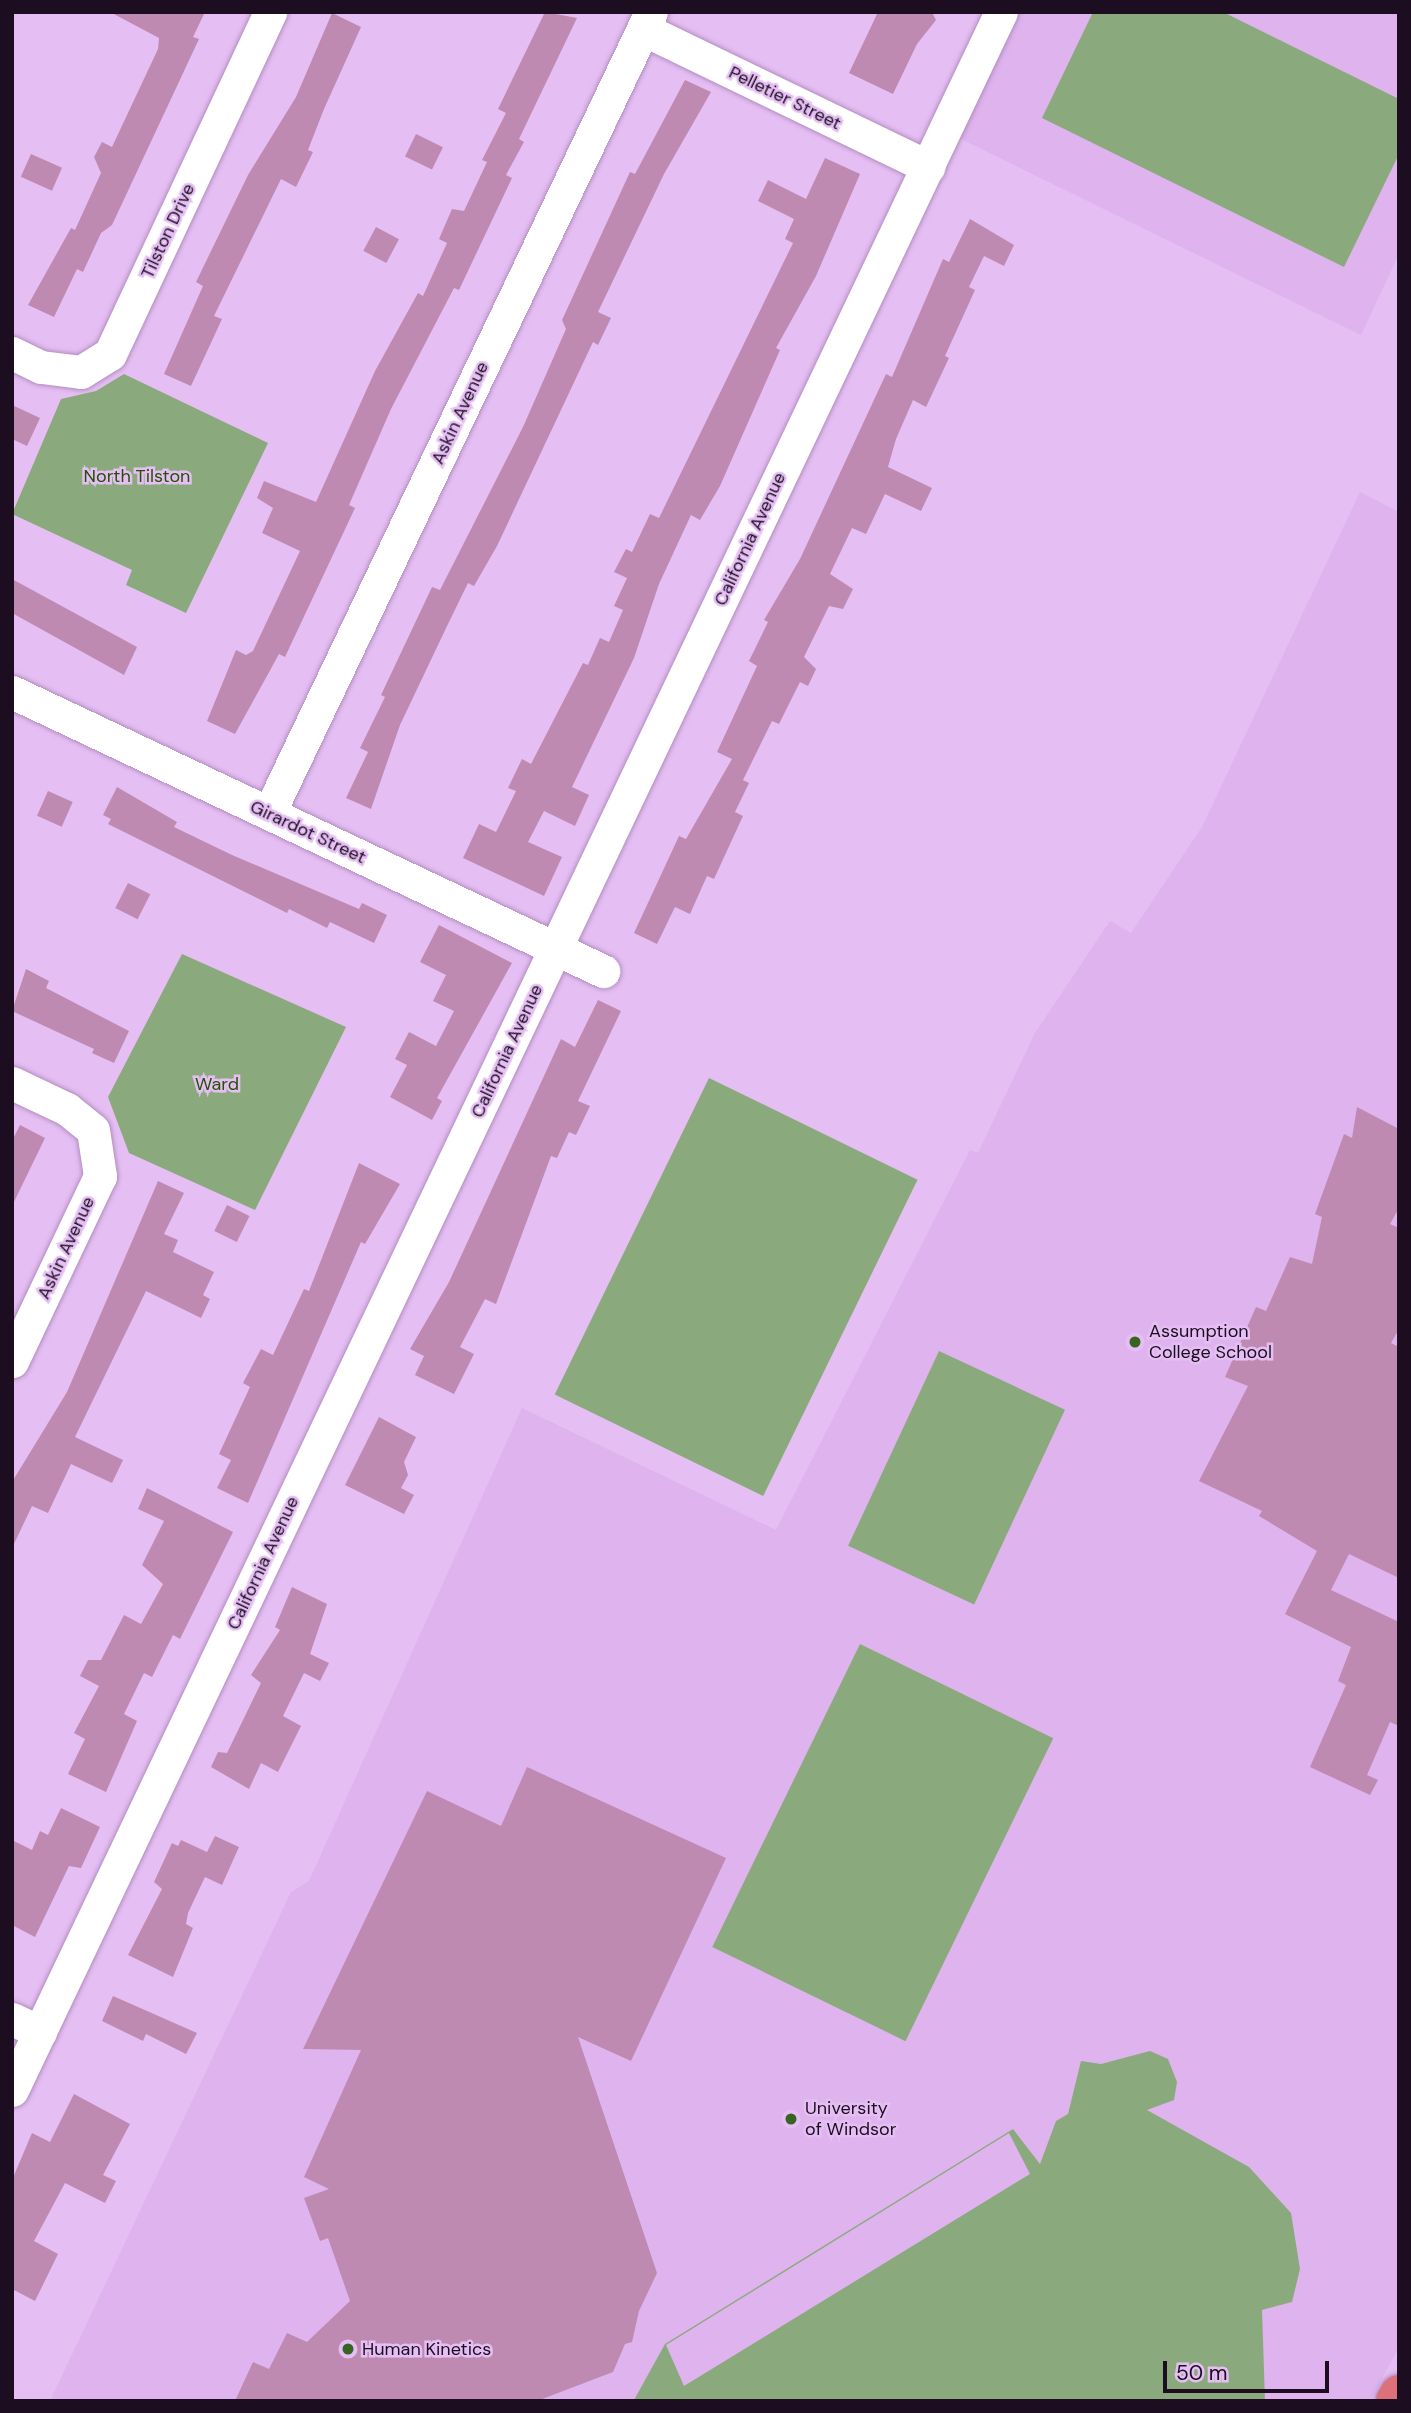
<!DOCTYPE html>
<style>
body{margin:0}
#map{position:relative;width:1411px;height:2413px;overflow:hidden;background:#e5bef3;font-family:"DM Sans",sans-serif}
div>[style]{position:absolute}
.built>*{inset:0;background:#deb3ee}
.green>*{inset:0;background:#8aaa7d;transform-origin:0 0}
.building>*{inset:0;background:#bf8ab1;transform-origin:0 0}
.roads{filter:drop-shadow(0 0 2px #b28dc0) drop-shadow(0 0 2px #b28dc0)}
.minor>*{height:33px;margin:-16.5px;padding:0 16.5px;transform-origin:16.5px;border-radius:16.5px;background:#fff}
.highway>*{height:38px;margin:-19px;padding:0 19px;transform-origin:19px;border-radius:19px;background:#dd7179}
.dots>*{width:19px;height:19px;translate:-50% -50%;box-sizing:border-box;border:4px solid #e5bef3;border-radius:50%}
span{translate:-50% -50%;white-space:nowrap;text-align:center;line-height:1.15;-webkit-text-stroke:5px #e5bef3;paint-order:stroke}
.street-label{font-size:18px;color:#1c0e20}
.park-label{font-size:18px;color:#225201}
.poi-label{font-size:18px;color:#1c0e20}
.left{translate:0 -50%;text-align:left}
.frame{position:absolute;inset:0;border:14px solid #1c0e20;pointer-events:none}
.scale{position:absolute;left:1163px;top:2361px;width:166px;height:32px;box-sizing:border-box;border:4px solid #1c0e20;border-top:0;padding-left:9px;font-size:21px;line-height:24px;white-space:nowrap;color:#1c0e20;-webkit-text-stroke:5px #e5bef3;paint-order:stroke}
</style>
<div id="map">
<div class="built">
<i style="clip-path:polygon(1017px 12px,1399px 12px,1399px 254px,1361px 335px,957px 137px)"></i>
<i style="clip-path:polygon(1360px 492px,1399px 512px,1399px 2347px,1370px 2401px,50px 2401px,291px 1892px,309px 1881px,522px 1408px,776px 1530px,970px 1150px,978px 1153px,1035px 1033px,1110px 921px,1131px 933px,1202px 827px)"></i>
</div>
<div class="green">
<i style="clip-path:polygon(1093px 12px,1223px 12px,1399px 99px,1399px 154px,1344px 267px,1042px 118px)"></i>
<i style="clip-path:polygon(124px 374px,268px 443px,186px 613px,126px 585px,132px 570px,12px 514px,61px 399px,96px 391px)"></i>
<i style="clip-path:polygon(182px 954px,346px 1027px,255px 1210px,129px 1153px,108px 1097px)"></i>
<i style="left:709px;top:1078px;width:232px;height:352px;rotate:26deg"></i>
<i style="left:939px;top:1351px;width:139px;height:215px;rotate:25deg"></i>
<i style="left:860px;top:1644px;width:215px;height:337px;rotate:26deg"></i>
<i style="clip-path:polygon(evenodd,1150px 2051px,1168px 2059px,1177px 2082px,1174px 2100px,1147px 2110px,1249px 2167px,1291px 2213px,1300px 2269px,1292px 2302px,1262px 2310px,1265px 2401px,634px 2400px,665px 2344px,1013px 2129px,1040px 2164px,1056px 2121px,1068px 2114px,1081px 2061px,1101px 2064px,1150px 2051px,1009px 2133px,1030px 2174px,684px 2386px,666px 2345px,1009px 2133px)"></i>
</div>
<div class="building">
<i style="clip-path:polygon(110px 12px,205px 12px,193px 37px,199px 39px,112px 225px,101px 233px,83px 272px,77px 269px,54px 317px,28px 305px,71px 228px,75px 230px,101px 173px,94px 157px,102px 142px,112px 147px,158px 49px,159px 38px)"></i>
<i style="clip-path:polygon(545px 12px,577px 18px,519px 139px,524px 142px,506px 175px,512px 178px,459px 290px,454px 288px,391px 409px,349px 505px,355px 508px,285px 657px,279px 654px,235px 734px,207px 721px,236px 650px,246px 655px,253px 651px,300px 551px,262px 533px,273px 508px,257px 498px,264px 481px,316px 502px,375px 371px,418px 293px,423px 296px,447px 243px,439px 239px,452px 209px,464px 211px,487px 162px,482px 160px,506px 113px,498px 109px)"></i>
<i style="clip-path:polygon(878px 12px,932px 12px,936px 20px,917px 44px,893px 94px,849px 73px)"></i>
<i style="clip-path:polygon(332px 13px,361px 27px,324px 109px,308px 150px,313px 152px,296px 187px,281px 179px,214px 316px,222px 319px,191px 386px,164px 374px,203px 286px,196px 282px,248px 175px,296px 97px)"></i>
<i style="clip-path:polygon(685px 80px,711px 92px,664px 174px,598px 312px,611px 318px,598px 345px,593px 342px,497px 546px,474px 586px,468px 583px,448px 624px,400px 725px,371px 809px,346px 798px,368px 752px,360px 748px,385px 697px,381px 695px,432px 587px,440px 590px,523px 427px,566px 329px,562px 320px,630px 172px,635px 174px)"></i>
<i style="left:416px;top:134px;width:30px;height:25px;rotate:26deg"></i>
<i style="left:31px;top:154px;width:34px;height:25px;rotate:24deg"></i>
<i style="clip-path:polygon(825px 158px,860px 174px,816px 276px,776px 348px,780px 350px,720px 486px,700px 520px,691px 515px,659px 584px,634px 658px,572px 787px,589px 795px,575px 826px,544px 811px,528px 842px,562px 857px,544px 896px,463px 858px,479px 824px,496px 832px,516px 791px,508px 788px,522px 759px,531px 764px,583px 663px,588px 665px,600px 638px,609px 642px,623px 610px,614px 606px,627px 578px,614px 572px,626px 549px,632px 552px,650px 514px,659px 518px,793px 243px,785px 239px,794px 219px,758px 201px,768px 180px,806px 199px)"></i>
<i style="clip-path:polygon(970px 219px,1014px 245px,1004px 266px,984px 256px,969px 287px,975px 290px,945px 356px,949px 358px,926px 407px,913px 400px,896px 439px,888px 467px,932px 488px,921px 511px,885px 494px,866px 534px,852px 528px,830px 574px,853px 589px,843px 609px,829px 606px,804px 657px,816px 669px,808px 686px,800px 682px,779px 724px,772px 721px,743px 780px,749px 783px,735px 812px,743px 816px,714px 879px,707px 876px,690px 914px,675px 907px,657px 944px,634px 933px,679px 836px,686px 839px,732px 759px,717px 752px,757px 666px,749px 661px,768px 622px,764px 620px,800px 559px,886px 374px,892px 377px,943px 259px,949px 262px)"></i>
<i style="left:376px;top:227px;width:26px;height:27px;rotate:28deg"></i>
<i style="clip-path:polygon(12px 405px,40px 418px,27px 446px,12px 439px)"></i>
<i style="clip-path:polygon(12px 579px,137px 647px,124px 675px,12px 613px)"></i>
<i style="clip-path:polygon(117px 787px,177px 822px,174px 827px,232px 855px,359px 909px,362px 903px,387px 915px,374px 943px,330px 922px,327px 928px,289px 909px,287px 913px,108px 824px,111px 819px,103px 815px)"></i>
<i style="left:48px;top:791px;width:27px;height:27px;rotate:24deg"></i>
<i style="left:128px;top:883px;width:25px;height:28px;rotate:27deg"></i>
<i style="clip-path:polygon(439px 925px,512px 963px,437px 1098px,442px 1101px,432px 1120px,390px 1097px,407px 1065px,395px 1059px,409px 1032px,436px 1046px,454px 1011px,433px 1001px,446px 975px,420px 962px)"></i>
<i style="clip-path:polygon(26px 969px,49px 981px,46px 988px,129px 1031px,114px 1063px,92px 1053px,94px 1049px,12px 1011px)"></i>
<i style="clip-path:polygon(598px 1000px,621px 1011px,578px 1101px,590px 1106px,576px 1135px,569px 1132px,557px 1158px,551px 1156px,496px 1304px,485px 1299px,460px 1347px,474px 1354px,454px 1394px,415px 1375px,424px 1356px,410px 1349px,449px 1282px,561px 1039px,575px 1047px)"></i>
<i style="clip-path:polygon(1357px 1107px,1399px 1129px,1399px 1208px,1390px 1224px,1399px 1228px,1399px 1329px,1391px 1343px,1399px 1347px,1399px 1578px,1349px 1554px,1331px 1590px,1399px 1622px,1399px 1726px,1390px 1722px,1367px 1775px,1378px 1780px,1370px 1795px,1310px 1767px,1346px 1685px,1338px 1681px,1351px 1647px,1285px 1614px,1317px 1551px,1259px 1516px,1262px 1511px,1199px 1481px,1248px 1386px,1225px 1377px,1256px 1307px,1266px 1311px,1290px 1257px,1312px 1264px,1322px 1217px,1315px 1214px,1344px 1134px,1352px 1138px)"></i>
<i style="clip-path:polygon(20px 1125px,45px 1138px,12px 1206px,12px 1141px)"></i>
<i style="clip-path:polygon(359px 1163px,400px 1184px,365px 1244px,361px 1242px,248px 1503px,217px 1488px,231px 1460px,219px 1454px,250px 1387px,243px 1383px,261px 1349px,273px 1355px,304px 1289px,309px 1291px)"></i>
<i style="clip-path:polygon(158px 1181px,184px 1193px,164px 1234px,178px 1240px,173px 1252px,214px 1272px,203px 1295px,210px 1299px,201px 1318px,146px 1291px,75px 1437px,123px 1460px,112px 1483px,71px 1464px,48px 1513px,32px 1506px,12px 1548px,12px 1482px,67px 1392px)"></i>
<i style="left:227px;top:1205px;width:25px;height:29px;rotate:26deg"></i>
<i style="clip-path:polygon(379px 1417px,416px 1437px,404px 1462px,408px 1475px,401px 1488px,414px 1495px,404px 1514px,345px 1485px)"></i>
<i style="clip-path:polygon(147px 1488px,233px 1532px,180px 1639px,173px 1635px,152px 1677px,144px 1673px,124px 1714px,137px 1721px,106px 1792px,68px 1774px,85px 1739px,74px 1733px,99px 1686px,80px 1676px,88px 1660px,101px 1660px,124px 1615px,141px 1624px,163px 1584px,142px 1565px,164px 1521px,138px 1509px)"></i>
<i style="clip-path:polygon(292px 1587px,327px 1604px,310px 1654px,329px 1663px,320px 1681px,304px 1673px,283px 1716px,301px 1726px,278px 1772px,261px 1763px,249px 1789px,211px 1767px,218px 1752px,227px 1753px,261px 1683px,251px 1675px,280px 1630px,275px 1627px)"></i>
<i style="clip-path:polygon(527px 1767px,726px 1858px,631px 2061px,578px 2037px,657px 2273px,639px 2311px,632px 2342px,625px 2344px,613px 2372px,537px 2401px,235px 2401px,253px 2362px,269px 2369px,287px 2333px,307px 2342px,350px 2301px,328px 2238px,320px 2241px,304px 2198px,329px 2189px,304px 2177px,361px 2050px,303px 2049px,427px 1791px,501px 1826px)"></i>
<i style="clip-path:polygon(61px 1808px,100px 1827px,81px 1868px,69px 1866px,35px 1937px,12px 1925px,12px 1840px,32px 1850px,40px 1831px,48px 1835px)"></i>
<i style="clip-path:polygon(215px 1836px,239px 1847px,222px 1885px,205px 1877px,188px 1913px,186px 1924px,193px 1928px,173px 1977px,128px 1955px,162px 1889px,154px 1882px,172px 1843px,178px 1846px,181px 1840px,207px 1852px)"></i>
<i style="clip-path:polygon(113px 1996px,197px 2033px,186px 2054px,146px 2034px,143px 2041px,102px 2021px)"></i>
<i style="clip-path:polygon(74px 2094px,130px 2124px,103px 2175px,116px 2181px,105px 2203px,65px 2183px,34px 2241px,58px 2254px,35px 2301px,12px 2289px,12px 2180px,32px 2133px,50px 2142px)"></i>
</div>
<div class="roads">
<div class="minor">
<i style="left:643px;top:29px;width:317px;rotate:25.8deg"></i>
<i style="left:12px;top:353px;width:32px;rotate:26deg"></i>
<i style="left:41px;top:367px;width:40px;rotate:7.1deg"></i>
<i style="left:81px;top:372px;width:34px;rotate:-32deg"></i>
<i style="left:110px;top:354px;width:378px;rotate:-64.9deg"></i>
<i style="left:12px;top:692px;width:654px;rotate:25.27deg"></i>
<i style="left:269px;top:813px;width:887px;rotate:-64.5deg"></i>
<i style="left:12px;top:1083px;width:61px;rotate:25.3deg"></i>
<i style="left:67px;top:1109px;width:33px;rotate:39deg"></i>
<i style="left:93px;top:1130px;width:47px;rotate:81.3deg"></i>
<i style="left:100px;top:1176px;width:205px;rotate:115.4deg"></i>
<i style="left:12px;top:2019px;width:31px;rotate:25deg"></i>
<i style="left:12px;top:2090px;width:2301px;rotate:-64.55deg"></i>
</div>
<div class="highway">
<i style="left:1395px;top:2401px;width:8px;rotate:-60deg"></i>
</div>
</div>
<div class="dots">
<i style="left:1135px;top:1342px;background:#386422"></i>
<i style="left:791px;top:2119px;background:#386422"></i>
<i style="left:348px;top:2349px;background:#386422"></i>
</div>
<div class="street-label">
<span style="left:785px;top:98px;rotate:26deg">Pelletier Street</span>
<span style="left:168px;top:231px;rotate:-65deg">Tilston Drive</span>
<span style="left:460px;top:413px;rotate:-65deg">Askin Avenue</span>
<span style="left:750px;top:539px;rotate:-65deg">California Avenue</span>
<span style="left:308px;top:832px;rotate:25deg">Girardot Street</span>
<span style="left:507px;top:1051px;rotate:-65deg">California Avenue</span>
<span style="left:66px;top:1248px;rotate:-65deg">Askin Avenue</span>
<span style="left:263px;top:1563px;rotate:-65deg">California Avenue</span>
</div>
<div class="park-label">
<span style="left:137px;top:476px">North Tilston</span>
<span style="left:217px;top:1084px">Ward</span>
</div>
<div class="poi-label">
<span class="left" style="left:1149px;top:1342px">Assumption<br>College School</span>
<span class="left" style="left:805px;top:2119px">University<br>of Windsor</span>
<span class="left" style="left:362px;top:2349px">Human Kinetics</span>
</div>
<div class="frame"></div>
<div class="scale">50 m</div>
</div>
